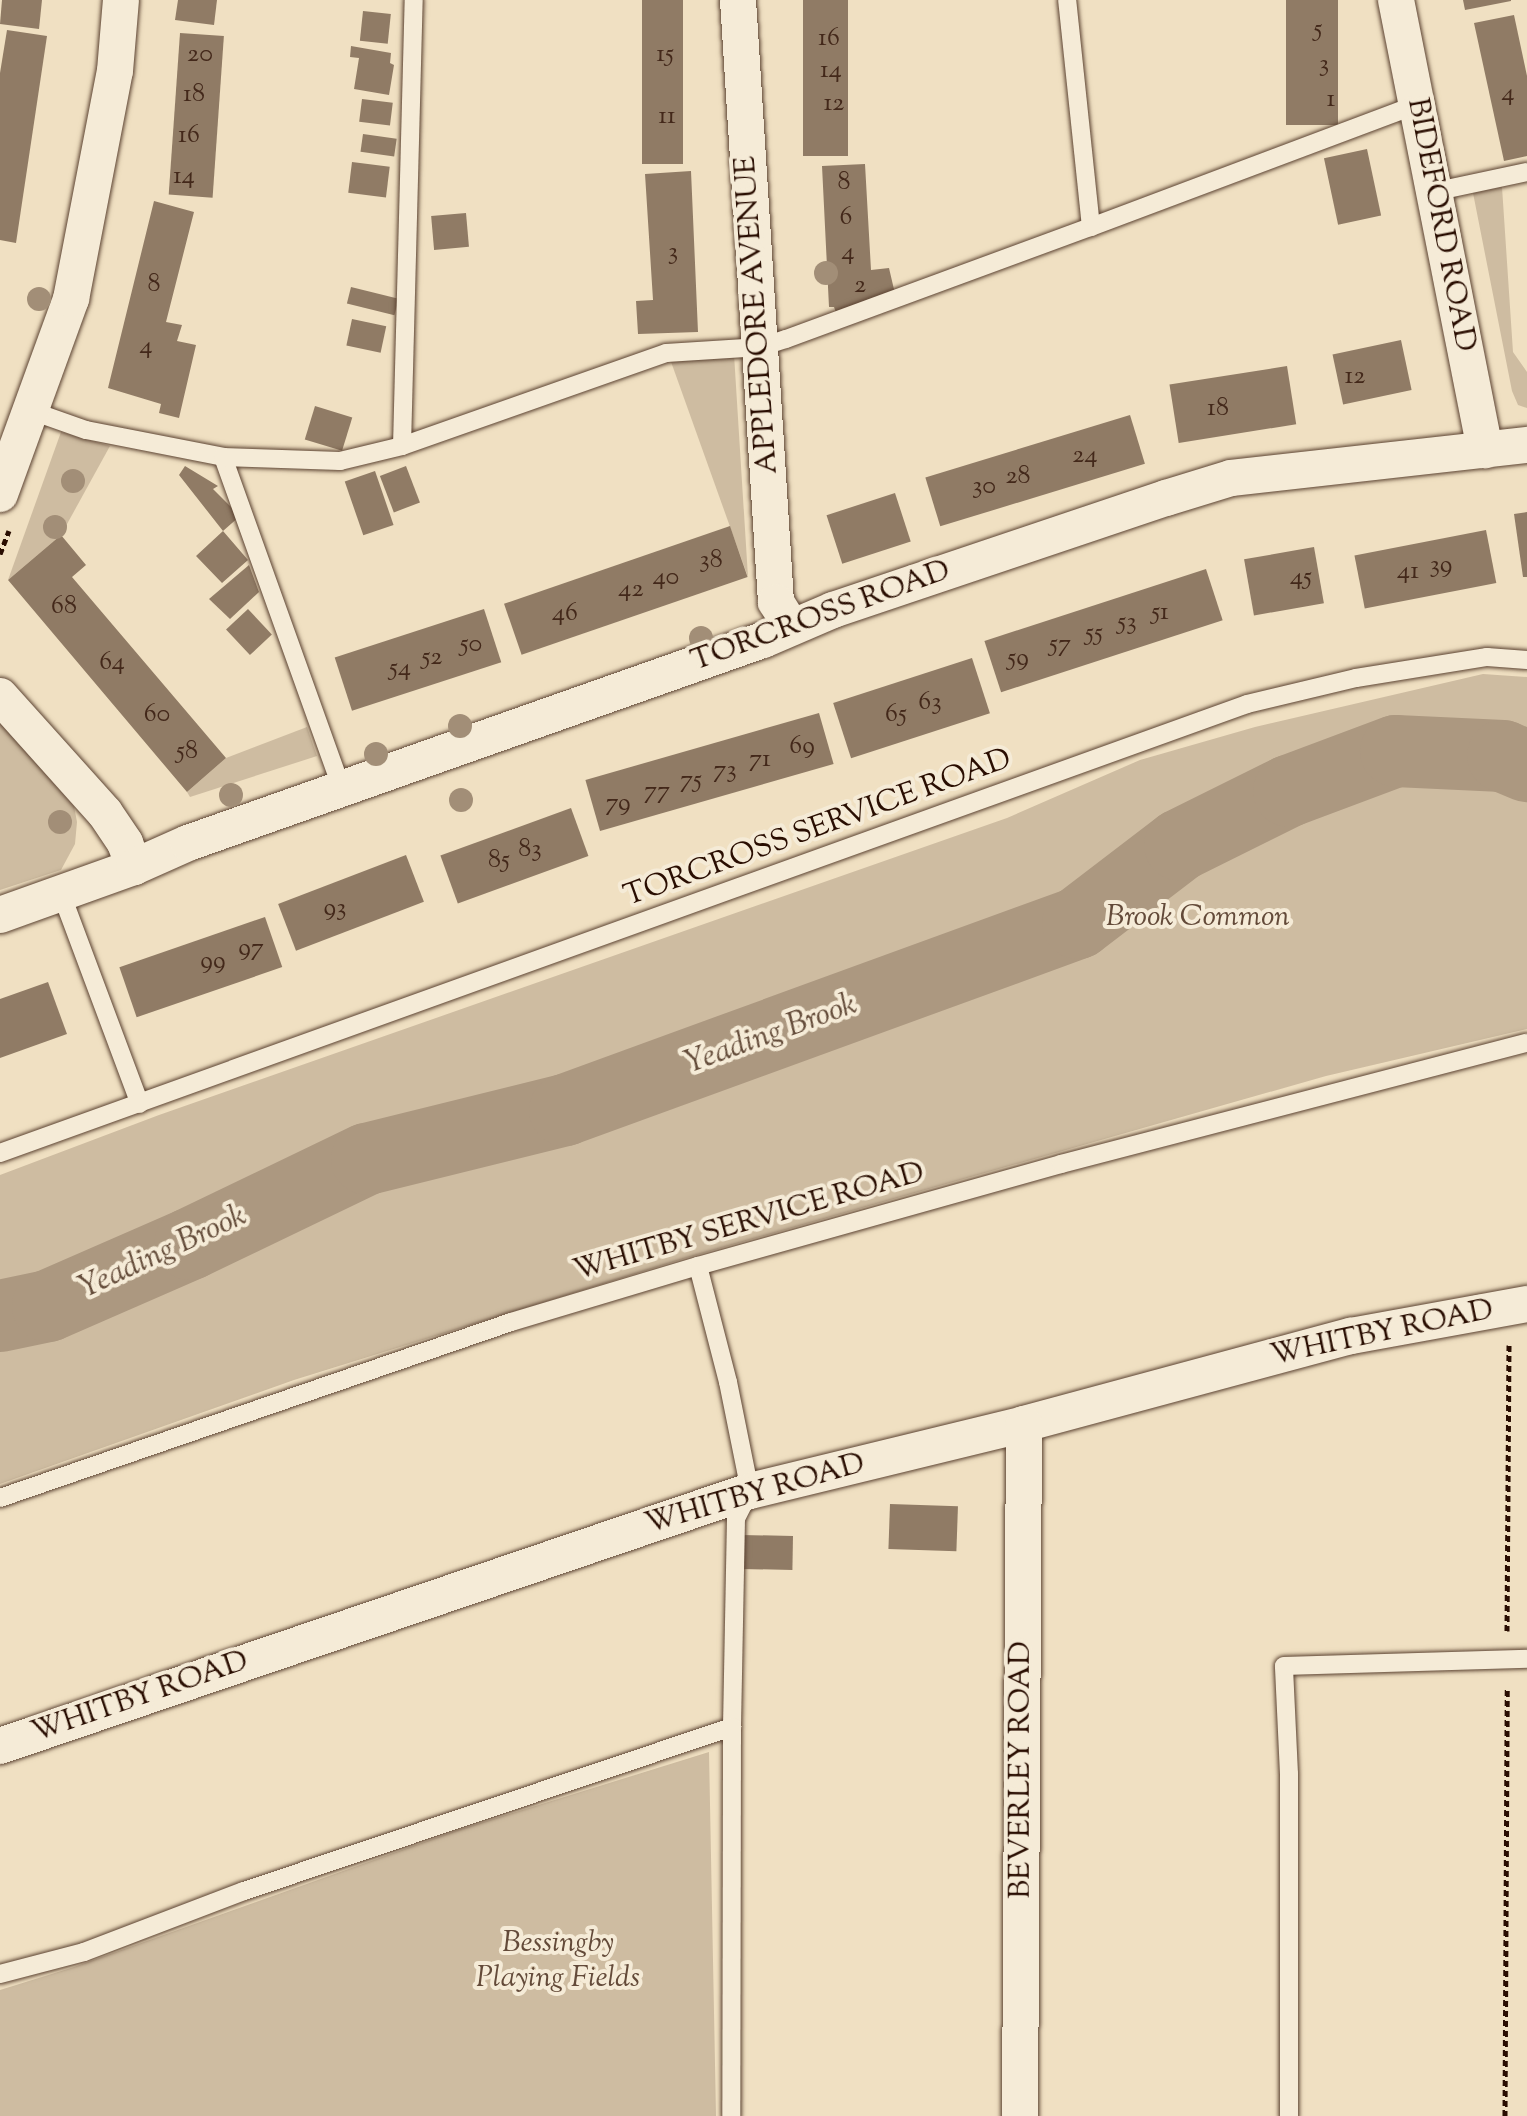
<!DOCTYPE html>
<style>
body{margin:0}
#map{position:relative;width:1527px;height:2116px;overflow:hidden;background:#f0e0c2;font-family:"Sorts Mill Goudy",serif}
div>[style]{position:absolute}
.green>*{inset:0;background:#cebca1}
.river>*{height:72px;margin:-36px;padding:0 36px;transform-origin:36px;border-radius:36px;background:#ac9880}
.building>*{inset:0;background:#907b65;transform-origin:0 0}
.path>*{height:5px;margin-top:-2.5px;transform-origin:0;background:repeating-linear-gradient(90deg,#290d01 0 6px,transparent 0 10px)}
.roads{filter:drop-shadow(0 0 2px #5b4231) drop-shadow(0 0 2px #5b4231)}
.service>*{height:18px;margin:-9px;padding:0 9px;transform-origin:9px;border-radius:9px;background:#f5ebd7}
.minor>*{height:36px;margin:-18px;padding:0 18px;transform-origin:18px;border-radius:18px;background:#f5ebd7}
.trees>*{width:24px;height:24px;margin:-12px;border-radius:50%;background:#a28e77}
span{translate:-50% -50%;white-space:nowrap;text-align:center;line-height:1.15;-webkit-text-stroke:8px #f5ebd7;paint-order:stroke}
.number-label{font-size:26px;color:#43281a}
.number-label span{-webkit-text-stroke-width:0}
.street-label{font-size:30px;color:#290d01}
.park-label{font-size:30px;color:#634a39;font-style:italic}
.water-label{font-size:32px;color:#644c3a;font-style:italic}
</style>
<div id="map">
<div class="green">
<i style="clip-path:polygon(1502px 187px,1513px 352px,1527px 372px,1527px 408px,1518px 405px,1512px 391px,1473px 193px)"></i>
<i style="clip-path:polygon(734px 354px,748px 577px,670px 359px)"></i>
<i style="clip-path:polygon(61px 432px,110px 446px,61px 535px,8px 580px)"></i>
<i style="clip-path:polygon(1483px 674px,1527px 677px,1527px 1029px,1326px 1076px,686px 1258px,294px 1380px,0 1484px,0 1175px,159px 1115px,1007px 818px,1140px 760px,1255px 727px)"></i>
<i style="clip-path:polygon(0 722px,74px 806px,77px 822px,75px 844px,61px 870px,0 890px)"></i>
<i style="clip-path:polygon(307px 727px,317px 756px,190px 797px,187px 792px,226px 758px)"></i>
<i style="clip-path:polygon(709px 1752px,716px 2116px,0 2116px,0 1990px,74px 1967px,458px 1830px)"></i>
</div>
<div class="river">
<i style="left:0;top:1316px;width:49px;rotate:-11.8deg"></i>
<i style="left:48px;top:1306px;width:155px;rotate:-23.6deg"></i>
<i style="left:190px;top:1244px;width:196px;rotate:-25.7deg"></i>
<i style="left:367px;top:1159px;width:204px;rotate:-13.9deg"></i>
<i style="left:565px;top:1110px;width:546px;rotate:-20.03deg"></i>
<i style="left:1078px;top:923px;width:128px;rotate:-37.4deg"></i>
<i style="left:1180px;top:845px;width:122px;rotate:-26.4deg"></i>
<i style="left:1289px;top:791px;width:114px;rotate:-20.5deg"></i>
<i style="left:1396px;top:751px;width:107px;rotate:2.7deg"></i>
<i style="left:1503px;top:756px;width:26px;rotate:23deg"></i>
</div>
<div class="building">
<i style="clip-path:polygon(2px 0,42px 0,39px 29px,0 24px)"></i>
<i style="clip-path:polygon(178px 0,217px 0,214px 25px,175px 20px)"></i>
<i style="left:642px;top:0;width:41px;height:164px"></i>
<i style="left:803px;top:0;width:45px;height:156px"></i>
<i style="left:1286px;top:0;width:52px;height:125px"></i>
<i style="clip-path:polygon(1463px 0,1511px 0,1511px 1px,1465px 10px)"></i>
<i style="left:363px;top:11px;width:28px;height:30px;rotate:6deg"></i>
<i style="clip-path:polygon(1514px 15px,1527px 76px,1527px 156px,1504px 161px,1474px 23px)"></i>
<i style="clip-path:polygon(7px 30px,47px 36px,16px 243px,0 240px,0 73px)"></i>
<i style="left:180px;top:33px;width:44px;height:162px;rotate:4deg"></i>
<i style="clip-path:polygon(351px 46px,391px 53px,390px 63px,394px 65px,389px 95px,354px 89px,359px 58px,350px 57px)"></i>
<i style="left:362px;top:99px;width:31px;height:23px;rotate:7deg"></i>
<i style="left:363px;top:134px;width:34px;height:18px;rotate:8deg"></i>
<i style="left:1367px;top:149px;width:68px;height:44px;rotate:78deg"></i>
<i style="left:352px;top:162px;width:38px;height:31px;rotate:7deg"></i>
<i style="clip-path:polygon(865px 164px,871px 270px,889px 268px,896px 298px,838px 318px,834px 307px,829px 307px,822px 166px)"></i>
<i style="clip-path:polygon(691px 171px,698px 332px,638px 334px,636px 301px,653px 300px,645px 174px)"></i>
<i style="clip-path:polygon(154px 201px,194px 212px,166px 322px,182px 325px,177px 341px,196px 345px,179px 418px,159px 413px,161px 404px,108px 388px)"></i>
<i style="left:466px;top:213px;width:34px;height:35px;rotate:85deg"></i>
<i style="left:351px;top:287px;width:49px;height:17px;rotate:14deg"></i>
<i style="left:352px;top:319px;width:35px;height:27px;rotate:12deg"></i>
<i style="left:1401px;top:340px;width:51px;height:70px;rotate:78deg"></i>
<i style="left:1287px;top:366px;width:59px;height:119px;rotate:81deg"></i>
<i style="left:315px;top:406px;width:39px;height:35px;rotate:17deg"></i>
<i style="left:1130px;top:415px;width:51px;height:214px;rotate:73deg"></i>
<i style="clip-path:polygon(185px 466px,218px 486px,213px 489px,240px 516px,223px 531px,248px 560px,222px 583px,196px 556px,223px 531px,179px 475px)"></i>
<i style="left:406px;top:466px;width:39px;height:28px;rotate:69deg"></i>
<i style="left:375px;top:471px;width:57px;height:32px;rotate:71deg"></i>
<i style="left:895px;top:493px;width:51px;height:72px;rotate:72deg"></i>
<i style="clip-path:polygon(1527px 512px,1527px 577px,1523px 577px,1514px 514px)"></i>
<i style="left:730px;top:526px;width:54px;height:239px;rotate:71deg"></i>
<i style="left:1486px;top:530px;width:54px;height:134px;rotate:79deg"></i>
<i style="clip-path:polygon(61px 535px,86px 565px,72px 577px,226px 758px,187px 792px,8px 580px)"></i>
<i style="left:1314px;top:547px;width:57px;height:71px;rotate:80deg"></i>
<i style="clip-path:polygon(249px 565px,259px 592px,230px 619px,209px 599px)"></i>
<i style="left:1206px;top:569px;width:54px;height:233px;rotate:72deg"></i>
<i style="left:248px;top:609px;width:35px;height:30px;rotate:47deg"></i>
<i style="left:484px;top:609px;width:56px;height:157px;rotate:72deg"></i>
<i style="left:972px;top:658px;width:58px;height:146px;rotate:72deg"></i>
<i style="left:819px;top:713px;width:53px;height:243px;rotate:74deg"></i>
<i style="left:571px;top:808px;width:51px;height:139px;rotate:70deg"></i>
<i style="left:406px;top:855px;width:50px;height:137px;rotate:69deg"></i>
<i style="left:265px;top:917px;width:53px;height:154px;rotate:71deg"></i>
<i style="clip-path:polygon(48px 982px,67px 1034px,0 1058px,0 999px)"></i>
<i style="left:890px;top:1504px;width:68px;height:45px;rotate:2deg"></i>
<i style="left:742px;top:1535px;width:51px;height:34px;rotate:1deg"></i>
</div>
<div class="path">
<i style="left:0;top:554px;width:25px;rotate:-69deg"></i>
<i style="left:1507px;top:1631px;width:286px;rotate:-89.6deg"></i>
<i style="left:1505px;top:2116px;width:427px;rotate:-89.7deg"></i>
</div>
<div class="roads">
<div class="service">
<i style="left:1433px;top:192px;width:96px;rotate:-12deg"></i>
<i style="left:1091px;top:227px;width:347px;rotate:-20.6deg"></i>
<i style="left:32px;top:411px;width:57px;rotate:19.4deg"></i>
<i style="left:86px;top:430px;width:140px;rotate:11.1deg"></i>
<i style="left:223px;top:457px;width:353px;rotate:70.3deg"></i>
<i style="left:402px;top:446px;width:446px;rotate:-88.5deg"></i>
<i style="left:223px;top:457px;width:117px;rotate:2deg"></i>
<i style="left:340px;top:461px;width:64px;rotate:-13.6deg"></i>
<i style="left:402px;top:446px;width:280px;rotate:-19.4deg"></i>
<i style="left:666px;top:353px;width:95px;rotate:-3.6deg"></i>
<i style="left:761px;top:347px;width:26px;rotate:-18deg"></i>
<i style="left:786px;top:339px;width:325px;rotate:-20.2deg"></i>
<i style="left:1091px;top:227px;width:228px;rotate:-96deg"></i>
<i style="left:61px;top:893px;width:225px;rotate:69.5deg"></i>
<i style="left:0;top:1153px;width:1325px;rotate:-19.8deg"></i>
<i style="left:1247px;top:704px;width:112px;rotate:-13.4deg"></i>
<i style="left:1356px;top:678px;width:133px;rotate:-9.1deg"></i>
<i style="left:1487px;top:657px;width:40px;rotate:4.3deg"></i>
<i style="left:698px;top:1266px;width:120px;rotate:75.5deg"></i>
<i style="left:728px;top:1382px;width:111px;rotate:78.6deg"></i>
<i style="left:750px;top:1491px;width:30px;rotate:117deg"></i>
<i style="left:736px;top:1518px;width:209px;rotate:91.1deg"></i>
<i style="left:0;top:1498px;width:540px;rotate:-19deg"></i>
<i style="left:511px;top:1322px;width:195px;rotate:-16.7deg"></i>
<i style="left:698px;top:1266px;width:377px;rotate:-15.7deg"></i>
<i style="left:1061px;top:1164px;width:481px;rotate:-14.6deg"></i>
<i style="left:0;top:1974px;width:87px;rotate:-14.7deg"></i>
<i style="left:84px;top:1952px;width:171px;rotate:-20.9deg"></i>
<i style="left:244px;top:1891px;width:515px;rotate:-18.58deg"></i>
<i style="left:732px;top:1727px;width:389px;rotate:90.1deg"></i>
<i style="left:1289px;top:2116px;width:342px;rotate:-90deg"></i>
<i style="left:1289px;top:1774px;width:108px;rotate:-92.7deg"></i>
<i style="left:1284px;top:1666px;width:243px;rotate:-1.7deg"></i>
</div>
<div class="minor">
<i style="left:738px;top:0;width:603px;rotate:86.39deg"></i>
<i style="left:776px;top:602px;width:28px;rotate:58deg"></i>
<i style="left:1396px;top:0;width:459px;rotate:78.8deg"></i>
<i style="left:0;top:494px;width:208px;rotate:-70deg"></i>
<i style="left:71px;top:299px;width:232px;rotate:-79.1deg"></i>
<i style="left:115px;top:71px;width:71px;rotate:-85.2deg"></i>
<i style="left:0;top:696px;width:157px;rotate:48.1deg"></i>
<i style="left:105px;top:813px;width:36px;rotate:56deg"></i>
<i style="left:125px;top:843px;width:26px;rotate:69deg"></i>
<i style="left:0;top:915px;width:142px;rotate:-19.7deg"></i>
<i style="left:134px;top:867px;width:59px;rotate:-24deg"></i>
<i style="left:188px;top:843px;width:610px;rotate:-19.45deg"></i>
<i style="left:763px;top:640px;width:76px;rotate:-23.2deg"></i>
<i style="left:833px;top:610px;width:351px;rotate:-18.6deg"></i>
<i style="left:1166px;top:498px;width:68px;rotate:-17.1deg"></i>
<i style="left:1231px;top:478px;width:298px;rotate:-6.4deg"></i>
<i style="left:0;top:1746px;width:792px;rotate:-18.78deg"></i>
<i style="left:750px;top:1491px;width:282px;rotate:-13.7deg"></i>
<i style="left:1024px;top:1424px;width:339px;rotate:-15.1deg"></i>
<i style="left:1351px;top:1336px;width:179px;rotate:-10.3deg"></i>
<i style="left:1020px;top:2116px;width:692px;rotate:-89.67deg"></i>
</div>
</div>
<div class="trees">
<i style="left:826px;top:273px"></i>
<i style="left:39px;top:299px"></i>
<i style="left:73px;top:481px"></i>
<i style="left:55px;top:527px"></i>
<i style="left:701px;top:638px"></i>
<i style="left:460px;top:726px"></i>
<i style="left:376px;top:754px"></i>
<i style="left:231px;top:795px"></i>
<i style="left:461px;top:800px"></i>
<i style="left:60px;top:822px"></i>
</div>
<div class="number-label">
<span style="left:1318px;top:30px">5</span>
<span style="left:829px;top:39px">16</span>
<span style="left:200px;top:55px">20</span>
<span style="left:665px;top:55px">15</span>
<span style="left:1324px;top:65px">3</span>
<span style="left:831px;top:71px">14</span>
<span style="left:1508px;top:94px">4</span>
<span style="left:194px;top:95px">18</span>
<span style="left:1331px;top:100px">1</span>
<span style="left:834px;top:104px">12</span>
<span style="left:667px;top:117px">11</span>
<span style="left:189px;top:136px">16</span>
<span style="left:184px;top:177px">14</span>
<span style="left:844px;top:183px">8</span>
<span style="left:846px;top:218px">6</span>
<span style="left:673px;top:253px">3</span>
<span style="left:848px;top:253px">4</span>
<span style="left:154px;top:285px">8</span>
<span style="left:860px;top:286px">2</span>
<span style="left:146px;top:347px">4</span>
<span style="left:1355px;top:377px">12</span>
<span style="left:1218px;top:409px">18</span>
<span style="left:1085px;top:456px">24</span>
<span style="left:1018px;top:477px">28</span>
<span style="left:984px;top:487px">30</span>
<span style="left:711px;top:561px">38</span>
<span style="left:1441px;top:566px">39</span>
<span style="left:1408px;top:572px">41</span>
<span style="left:666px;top:578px">40</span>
<span style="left:1301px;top:578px">45</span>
<span style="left:631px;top:590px">42</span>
<span style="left:64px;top:607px">68</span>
<span style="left:1160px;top:613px">51</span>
<span style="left:565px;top:614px">46</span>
<span style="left:1127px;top:623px">53</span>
<span style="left:1094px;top:634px">55</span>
<span style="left:471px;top:645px">50</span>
<span style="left:1060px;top:645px">57</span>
<span style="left:432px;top:658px">52</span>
<span style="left:1018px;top:659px">59</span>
<span style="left:112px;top:663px">64</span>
<span style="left:400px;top:669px">54</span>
<span style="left:930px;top:703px">63</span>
<span style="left:157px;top:715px">60</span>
<span style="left:896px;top:715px">65</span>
<span style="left:802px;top:747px">69</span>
<span style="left:187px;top:752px">58</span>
<span style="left:760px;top:760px">71</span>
<span style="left:725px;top:771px">73</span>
<span style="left:691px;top:781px">75</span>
<span style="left:657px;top:792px">77</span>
<span style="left:618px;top:804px">79</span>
<span style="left:530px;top:850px">83</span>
<span style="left:499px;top:861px">85</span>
<span style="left:335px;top:909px">93</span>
<span style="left:251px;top:949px">97</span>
<span style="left:213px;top:962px">99</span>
</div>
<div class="street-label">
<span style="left:1440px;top:225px;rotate:79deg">BIDEFORD ROAD</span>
<span style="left:758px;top:315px;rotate:-94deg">APPLEDORE AVENUE</span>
<span style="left:821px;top:617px;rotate:-20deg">TORCROSS ROAD</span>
<span style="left:818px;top:829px;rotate:-20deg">TORCROSS SERVICE ROAD</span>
<span style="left:749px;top:1223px;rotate:-16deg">WHITBY SERVICE ROAD</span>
<span style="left:1382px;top:1334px;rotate:-12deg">WHITBY ROAD</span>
<span style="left:755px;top:1495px;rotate:-16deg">WHITBY ROAD</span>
<span style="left:140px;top:1698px;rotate:-19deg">WHITBY ROAD</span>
<span style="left:1022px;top:1770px;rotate:-90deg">BEVERLEY ROAD</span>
</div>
<div class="park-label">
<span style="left:1198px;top:918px">Brook Common</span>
<span style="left:558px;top:1961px">Bessingby<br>Playing Fields</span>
</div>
<div class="water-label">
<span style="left:771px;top:1035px;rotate:-20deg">Yeading Brook</span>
<span style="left:163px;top:1253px;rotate:-25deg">Yeading Brook</span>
</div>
</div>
